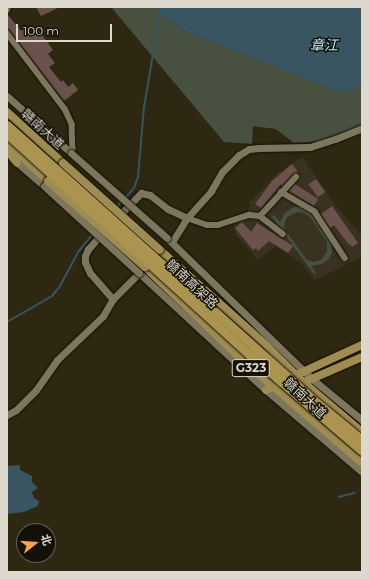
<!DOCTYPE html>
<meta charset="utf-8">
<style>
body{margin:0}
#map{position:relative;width:369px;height:579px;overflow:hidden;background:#2e2812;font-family:Montserrat,"Noto Sans SC",sans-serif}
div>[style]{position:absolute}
.education>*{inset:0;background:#393221}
.green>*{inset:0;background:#48503f}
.water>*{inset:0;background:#385561}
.stream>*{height:2px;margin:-1px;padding:0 1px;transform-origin:1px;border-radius:1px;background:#385561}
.building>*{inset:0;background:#6c524c;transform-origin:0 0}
.roads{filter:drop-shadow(0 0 1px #161000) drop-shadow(0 0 1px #161000)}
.minor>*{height:5.5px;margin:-2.75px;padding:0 2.75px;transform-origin:2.75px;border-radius:2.75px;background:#7d765e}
.tertiary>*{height:7px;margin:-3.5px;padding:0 3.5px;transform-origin:3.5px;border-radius:3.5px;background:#7d765e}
.primary>*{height:8px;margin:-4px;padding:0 4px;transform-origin:4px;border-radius:4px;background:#9f8c53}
.bridges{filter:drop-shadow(0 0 1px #161000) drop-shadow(0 0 1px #161000)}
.tertiary-bridge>*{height:7px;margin:-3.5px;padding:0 3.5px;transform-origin:3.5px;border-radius:3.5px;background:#7d765e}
.primary-bridge>*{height:8px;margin:-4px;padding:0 4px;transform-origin:4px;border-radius:4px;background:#9f8c53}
.trunk-bridge>*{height:9px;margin:-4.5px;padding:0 4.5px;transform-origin:4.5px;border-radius:4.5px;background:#aa944f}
span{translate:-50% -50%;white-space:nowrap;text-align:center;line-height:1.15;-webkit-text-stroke:3px #141108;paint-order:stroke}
.shield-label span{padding:1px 3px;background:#141108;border:1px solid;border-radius:3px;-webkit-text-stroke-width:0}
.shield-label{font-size:12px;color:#dcd8cb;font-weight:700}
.street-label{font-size:13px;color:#dcd8cb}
.water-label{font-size:14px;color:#bbebff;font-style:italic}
.frame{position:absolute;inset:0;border:8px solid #dcd8cb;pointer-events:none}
.north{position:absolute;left:16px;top:523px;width:40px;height:40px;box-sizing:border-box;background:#141108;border:1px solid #646156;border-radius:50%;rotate:73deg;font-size:11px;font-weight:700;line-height:16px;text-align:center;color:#dcd8cb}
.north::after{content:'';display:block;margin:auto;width:14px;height:18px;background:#f8a14a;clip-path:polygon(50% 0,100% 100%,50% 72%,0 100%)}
.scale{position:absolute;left:16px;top:24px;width:96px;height:18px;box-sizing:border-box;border:2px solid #dcd8cb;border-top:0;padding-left:5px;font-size:12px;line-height:14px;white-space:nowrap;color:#dcd8cb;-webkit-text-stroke:3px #141108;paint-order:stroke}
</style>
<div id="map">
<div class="education">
<i style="clip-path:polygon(302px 157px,334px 203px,362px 236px,362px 257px,315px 280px,300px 262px,276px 246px,258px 260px,236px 235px,233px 224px,248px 217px,250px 202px,278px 173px)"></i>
</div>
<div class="green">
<i style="clip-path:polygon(111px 7px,152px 7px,184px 31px,342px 92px,362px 87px,362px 125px,319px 141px,294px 143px,276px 129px,253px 126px,252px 144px,224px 142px)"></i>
<i style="clip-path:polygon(evenodd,294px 207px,302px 207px,312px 212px,331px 242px,332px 253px,328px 260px,322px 264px,311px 266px,316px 273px,314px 274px,272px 217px,274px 215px,280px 222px,285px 213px,294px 207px,297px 212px,304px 213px,310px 217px,327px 242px,327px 252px,321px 260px,314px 262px,307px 260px,285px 230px,284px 224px,287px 217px,297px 212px)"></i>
</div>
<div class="water">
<i style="clip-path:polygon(152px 7px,362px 7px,362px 87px,343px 93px,184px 31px)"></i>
<i style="clip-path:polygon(20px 465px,20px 470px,32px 476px,32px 482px,38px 488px,32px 492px,34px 498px,39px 501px,38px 506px,24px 512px,7px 514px,7px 466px)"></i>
</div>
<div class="stream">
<i style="left:125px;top:198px;width:13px;rotate:-48deg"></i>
<i style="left:134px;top:188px;width:12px;rotate:-70deg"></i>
<i style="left:138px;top:177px;width:70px;rotate:-85.1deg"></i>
<i style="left:144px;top:107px;width:96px;rotate:-80.4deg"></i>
<i style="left:116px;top:208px;width:9px;rotate:-49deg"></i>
<i style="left:7px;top:322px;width:52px;rotate:-30deg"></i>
<i style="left:52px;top:296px;width:13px;rotate:-51deg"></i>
<i style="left:60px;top:286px;width:40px;rotate:-62deg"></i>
<i style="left:79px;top:251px;width:22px;rotate:-51deg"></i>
<i style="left:339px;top:497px;width:16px;rotate:-15deg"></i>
</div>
<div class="building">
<i style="clip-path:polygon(36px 7px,60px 7px,41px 16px)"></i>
<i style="clip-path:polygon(7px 14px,21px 31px,25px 28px,32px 36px,39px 31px,53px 50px,48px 54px,55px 63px,49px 67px,61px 82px,63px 80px,68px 87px,73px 83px,78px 90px,64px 101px,7px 27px)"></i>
<i style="clip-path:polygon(292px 164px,298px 172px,293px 174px,282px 186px,281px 184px,261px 208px,255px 204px,272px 181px)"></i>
<i style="left:316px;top:179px;width:16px;height:9px;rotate:55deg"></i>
<i style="clip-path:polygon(295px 184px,318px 199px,314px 206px,289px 191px)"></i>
<i style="clip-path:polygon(332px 206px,358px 243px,352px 247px,350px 244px,349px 245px,334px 225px,330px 228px,321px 214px)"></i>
<i style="clip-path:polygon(242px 222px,251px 232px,257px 223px,293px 246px,288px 253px,269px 241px,258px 251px,256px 248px,253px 250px,235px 228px)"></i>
</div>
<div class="roads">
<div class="minor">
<i style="left:7px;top:10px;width:3px;rotate:-72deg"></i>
<i style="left:7px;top:33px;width:96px;rotate:52.7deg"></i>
<i style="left:65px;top:109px;width:17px;rotate:65deg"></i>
<i style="left:72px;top:124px;width:25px;rotate:88deg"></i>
<i style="left:73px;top:149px;width:4px;rotate:117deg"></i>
<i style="left:281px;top:192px;width:39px;rotate:30deg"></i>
<i style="left:315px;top:212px;width:55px;rotate:56.9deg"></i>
<i style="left:260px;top:216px;width:53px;rotate:-47.3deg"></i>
<i style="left:187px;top:218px;width:21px;rotate:19deg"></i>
<i style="left:207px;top:225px;width:11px"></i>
<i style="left:218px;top:225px;width:33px;rotate:-18deg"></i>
<i style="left:249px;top:215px;width:11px;rotate:5deg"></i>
<i style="left:260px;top:216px;width:29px;rotate:38deg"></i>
</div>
<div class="tertiary">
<i style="left:7px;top:96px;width:86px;rotate:41.7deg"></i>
<i style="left:13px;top:159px;width:41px;rotate:41.1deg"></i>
<i style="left:110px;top:225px;width:45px;rotate:-45.9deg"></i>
<i style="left:141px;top:193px;width:9px;rotate:13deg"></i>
<i style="left:150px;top:195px;width:23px;rotate:38deg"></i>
<i style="left:168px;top:209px;width:21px;rotate:25deg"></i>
<i style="left:103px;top:232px;width:23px;rotate:131deg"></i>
<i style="left:88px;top:249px;width:8px;rotate:113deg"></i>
<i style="left:85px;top:256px;width:6px;rotate:90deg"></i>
<i style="left:85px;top:262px;width:12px;rotate:66deg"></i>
<i style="left:90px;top:273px;width:35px;rotate:49deg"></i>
<i style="left:167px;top:238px;width:201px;rotate:44.2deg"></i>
<i style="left:311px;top:378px;width:66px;rotate:39.5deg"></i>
<i style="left:172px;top:242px;width:28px;rotate:-58deg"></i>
<i style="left:187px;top:218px;width:36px;rotate:-48deg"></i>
<i style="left:211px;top:191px;width:22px;rotate:-60deg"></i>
<i style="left:222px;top:172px;width:24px;rotate:-45deg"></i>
<i style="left:239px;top:155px;width:12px;rotate:-31deg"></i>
<i style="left:249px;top:149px;width:10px;rotate:-6deg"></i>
<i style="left:259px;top:148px;width:51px;rotate:-1.1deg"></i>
<i style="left:310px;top:147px;width:26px;rotate:-18deg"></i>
<i style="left:335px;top:139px;width:29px;rotate:-22deg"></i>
<i style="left:7px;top:415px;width:10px;rotate:-29deg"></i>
<i style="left:16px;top:410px;width:28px;rotate:-45deg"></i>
<i style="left:36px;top:390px;width:37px;rotate:-55deg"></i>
<i style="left:57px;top:360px;width:64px;rotate:-43.7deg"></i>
<i style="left:103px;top:316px;width:20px;rotate:-60deg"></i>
<i style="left:113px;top:299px;width:37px;rotate:-45deg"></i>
<i style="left:139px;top:273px;width:173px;rotate:42.7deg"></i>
<i style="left:266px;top:390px;width:126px;rotate:40.5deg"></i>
</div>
<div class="primary">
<i style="left:7px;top:112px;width:76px;rotate:42.3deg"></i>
<i style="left:7px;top:143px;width:56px;rotate:42.8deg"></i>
<i style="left:7px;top:150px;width:16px;rotate:52deg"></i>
<i style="left:160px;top:250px;width:145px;rotate:41.9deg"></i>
<i style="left:268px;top:347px;width:49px;rotate:45deg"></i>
<i style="left:303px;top:382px;width:77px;rotate:40.3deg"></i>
<i style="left:145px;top:267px;width:144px;rotate:43.6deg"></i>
<i style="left:249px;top:366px;width:149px;rotate:40.6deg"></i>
<i style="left:292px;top:377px;width:77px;rotate:-24.6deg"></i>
<i style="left:300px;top:384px;width:68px;rotate:-23.5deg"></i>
<i style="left:266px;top:390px;width:13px;rotate:-27deg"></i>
</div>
</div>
<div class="bridges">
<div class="tertiary-bridge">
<i style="left:71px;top:153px;width:128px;rotate:41.5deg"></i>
<i style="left:44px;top:186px;width:129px;rotate:42.5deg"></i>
</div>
<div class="primary-bridge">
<i style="left:63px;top:163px;width:130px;rotate:41.9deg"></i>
<i style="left:48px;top:181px;width:130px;rotate:41.6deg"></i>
</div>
<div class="trunk-bridge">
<i style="left:7px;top:125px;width:409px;rotate:41.9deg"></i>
<i style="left:311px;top:398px;width:66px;rotate:39.5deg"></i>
<i style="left:7px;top:134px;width:327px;rotate:42.3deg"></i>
<i style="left:249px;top:354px;width:149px;rotate:40.6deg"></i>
</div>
</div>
<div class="shield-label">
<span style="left:251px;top:368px">G323</span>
</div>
<div class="street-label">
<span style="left:43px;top:129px;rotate:42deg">赣南大道</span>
<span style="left:192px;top:284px;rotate:43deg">赣南高架路</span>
<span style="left:305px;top:398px;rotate:43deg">赣南大道</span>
</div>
<div class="water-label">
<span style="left:324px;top:45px">章江</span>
</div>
<div class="frame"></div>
<div class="north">北</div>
<div class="scale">100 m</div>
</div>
